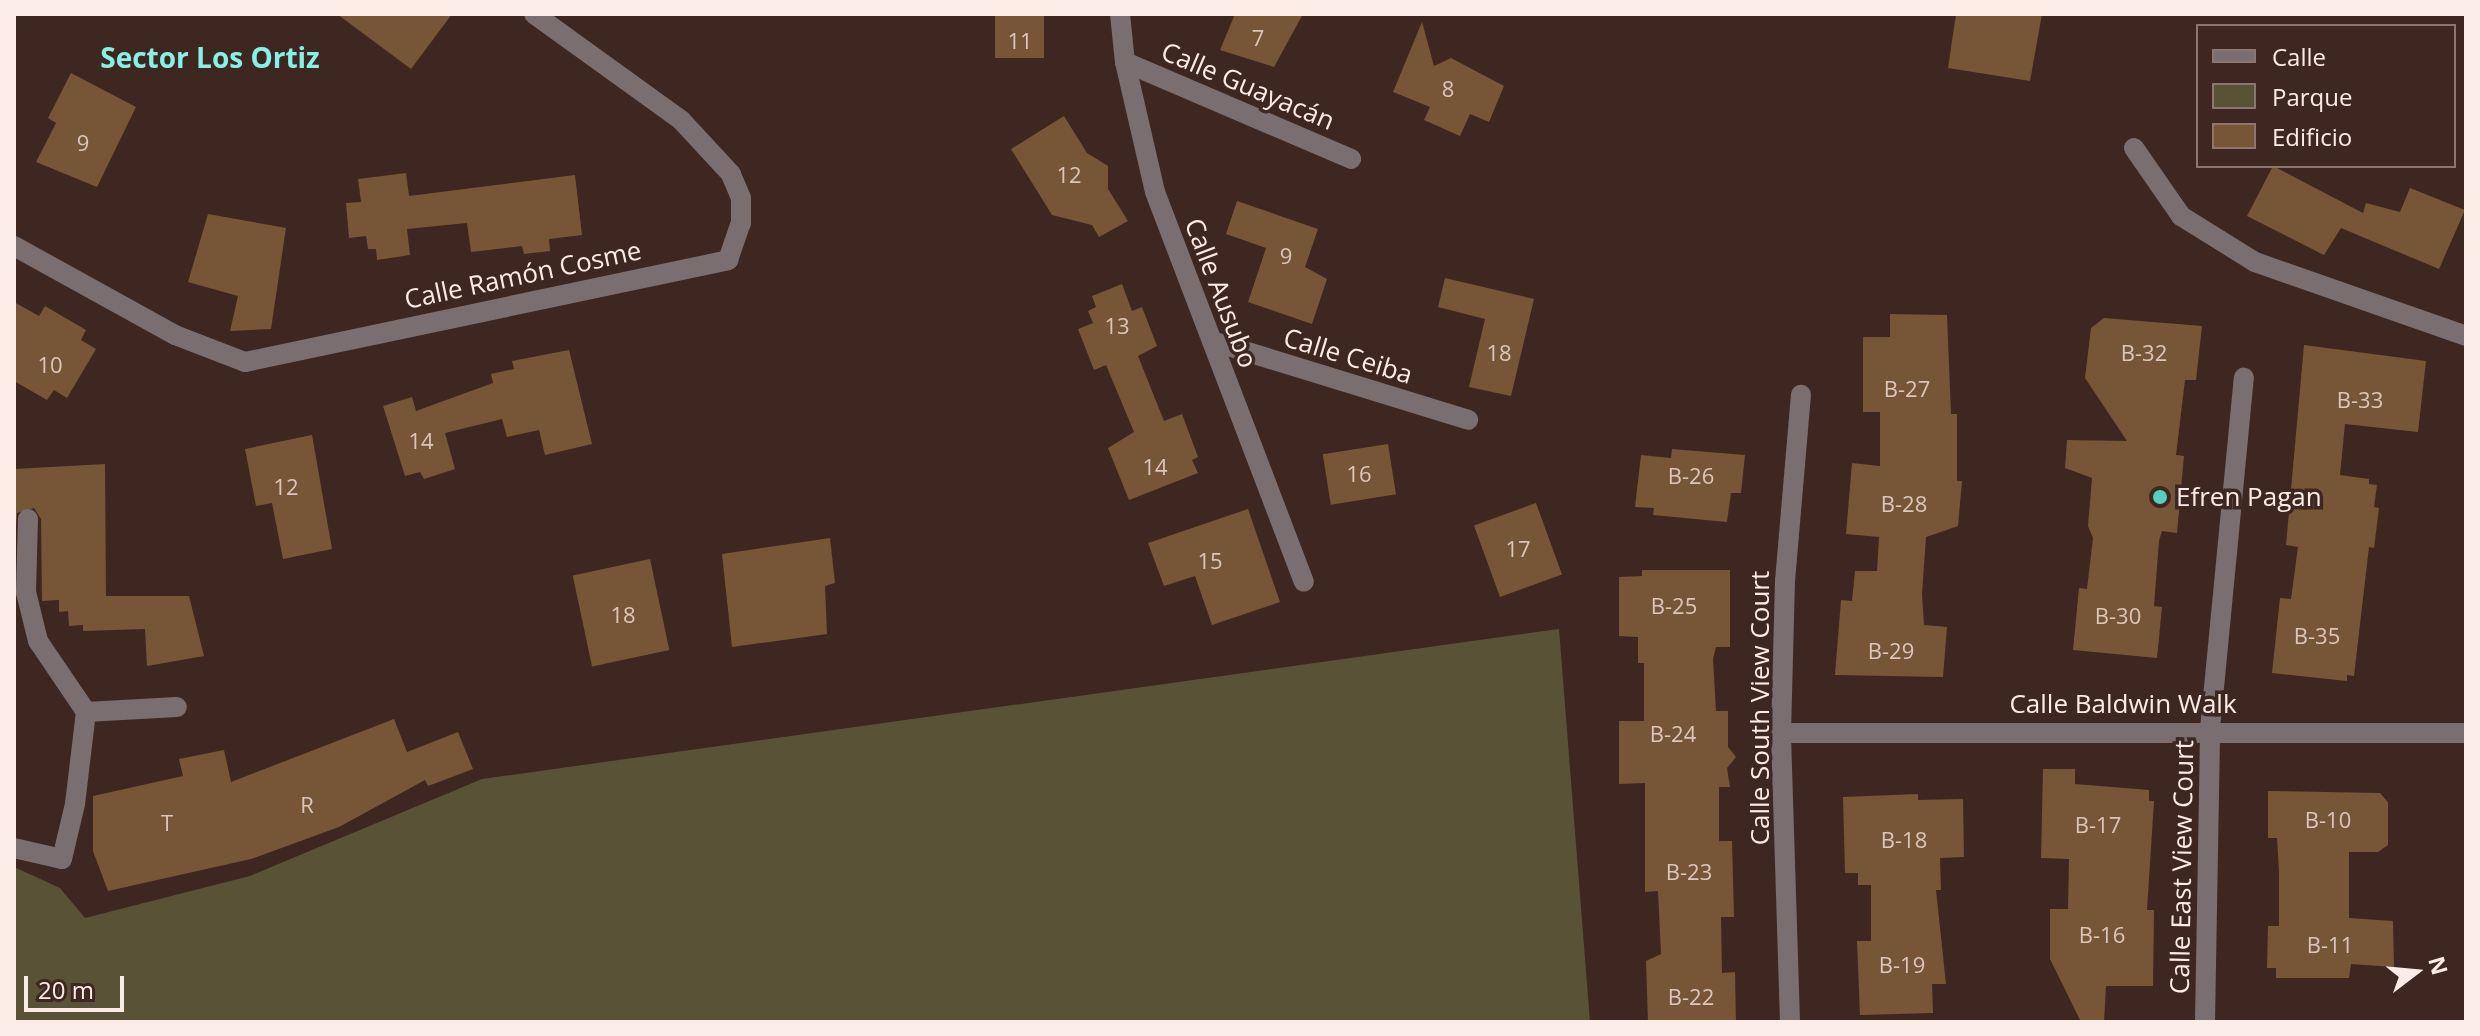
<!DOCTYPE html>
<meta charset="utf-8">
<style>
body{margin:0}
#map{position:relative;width:2480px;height:1036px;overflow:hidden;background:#3f2721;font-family:"Open Sans",sans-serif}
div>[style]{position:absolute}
.green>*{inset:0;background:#595237}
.building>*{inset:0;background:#765636;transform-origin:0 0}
.street>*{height:20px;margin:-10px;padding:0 10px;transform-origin:10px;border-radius:10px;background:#7b6e71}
.dots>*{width:22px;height:22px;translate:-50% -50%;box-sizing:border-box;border:4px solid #3f2721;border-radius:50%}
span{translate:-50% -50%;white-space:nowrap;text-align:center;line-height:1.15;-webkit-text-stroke:7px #3f2721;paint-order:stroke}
.number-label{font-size:22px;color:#dac6bc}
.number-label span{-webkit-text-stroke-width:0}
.street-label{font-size:26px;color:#fcece8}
.poi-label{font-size:26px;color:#fcece8}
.left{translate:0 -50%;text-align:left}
.neighbourhood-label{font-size:28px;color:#88f1e6;font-weight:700}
.frame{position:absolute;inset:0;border:16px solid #fcece8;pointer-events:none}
.legend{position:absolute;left:2196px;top:24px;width:260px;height:144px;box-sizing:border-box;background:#3f2721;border:2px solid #8b7671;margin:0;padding:10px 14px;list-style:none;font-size:24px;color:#fcece8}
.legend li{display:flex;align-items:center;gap:16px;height:40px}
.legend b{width:40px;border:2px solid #8b7671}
.north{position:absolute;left:2376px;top:932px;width:80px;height:80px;-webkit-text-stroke:6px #3f2721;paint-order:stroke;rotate:74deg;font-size:22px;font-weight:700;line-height:32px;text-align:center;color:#fcece8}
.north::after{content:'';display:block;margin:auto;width:28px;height:36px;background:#fcece8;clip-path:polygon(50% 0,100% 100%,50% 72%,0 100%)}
.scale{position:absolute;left:24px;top:976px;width:100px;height:36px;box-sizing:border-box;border:4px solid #fcece8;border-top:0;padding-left:10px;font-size:24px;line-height:28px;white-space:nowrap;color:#fcece8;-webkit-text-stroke:6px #3f2721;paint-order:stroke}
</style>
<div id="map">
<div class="green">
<i style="clip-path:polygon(1559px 629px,1590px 1022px,14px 1022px,14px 867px,60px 888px,85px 918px,250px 876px,482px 779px)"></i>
</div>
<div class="building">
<i style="clip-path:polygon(337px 14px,452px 14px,411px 69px)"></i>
<i style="left:995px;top:14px;width:49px;height:44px"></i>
<i style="clip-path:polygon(1235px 14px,1303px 14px,1274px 67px,1220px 50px)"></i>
<i style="clip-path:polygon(1956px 14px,2042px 14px,2030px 81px,1948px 68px)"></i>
<i style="clip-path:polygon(1422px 22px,1434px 66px,1451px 58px,1504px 86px,1489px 122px,1470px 114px,1460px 136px,1424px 120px,1430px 107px,1393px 92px)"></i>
<i style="clip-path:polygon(71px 73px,136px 107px,97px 187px,36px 162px,56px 123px,48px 118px)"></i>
<i style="clip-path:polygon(1064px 116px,1087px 153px,1108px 166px,1108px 189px,1128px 221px,1099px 237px,1092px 225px,1052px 215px,1011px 149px)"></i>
<i style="clip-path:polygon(2273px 166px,2363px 213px,2366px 203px,2400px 212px,2410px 188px,2465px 210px,2439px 269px,2341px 228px,2324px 255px,2247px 216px)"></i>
<i style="clip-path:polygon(406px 173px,409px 196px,575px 175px,582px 235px,549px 239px,550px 251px,524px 254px,522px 246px,471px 252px,467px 223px,407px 229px,410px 255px,377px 260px,376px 249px,368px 249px,366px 236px,349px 238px,346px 203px,361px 202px,358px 179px)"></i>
<i style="clip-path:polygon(1237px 201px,1318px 229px,1305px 267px,1327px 279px,1312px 324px,1248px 302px,1266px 248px,1226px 234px)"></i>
<i style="clip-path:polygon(208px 214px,286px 228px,271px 329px,230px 331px,238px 296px,188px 282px)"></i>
<i style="clip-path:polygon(1445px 278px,1534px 299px,1511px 396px,1469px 387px,1485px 319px,1438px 307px)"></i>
<i style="clip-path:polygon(1122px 284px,1132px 311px,1142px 307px,1157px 346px,1138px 356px,1164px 421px,1182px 414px,1198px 457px,1192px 460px,1198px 473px,1129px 500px,1108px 448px,1134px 432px,1106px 365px,1094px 370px,1078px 329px,1093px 323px,1088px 311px,1096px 307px,1092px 296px)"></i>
<i style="clip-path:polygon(14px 302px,39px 316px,45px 306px,86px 330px,81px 340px,96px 349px,67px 398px,54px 390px,47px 400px,14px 381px)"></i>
<i style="clip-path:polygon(1890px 314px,1947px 315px,1951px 414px,1957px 414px,1957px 481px,1962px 481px,1958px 526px,1926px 537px,1922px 594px,1924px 625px,1947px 627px,1943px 677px,1835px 675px,1841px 600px,1852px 601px,1855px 571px,1877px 571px,1879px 537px,1846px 534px,1852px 463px,1880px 466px,1880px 412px,1863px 412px,1863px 337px,1890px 337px)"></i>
<i style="clip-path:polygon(2104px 318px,2202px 326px,2196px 380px,2185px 380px,2176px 455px,2184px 456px,2177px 533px,2162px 531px,2159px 541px,2154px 606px,2162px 607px,2157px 658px,2073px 650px,2079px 588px,2087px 589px,2093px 538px,2088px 526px,2092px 478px,2065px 468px,2067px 440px,2127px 441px,2085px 378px,2091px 328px)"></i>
<i style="clip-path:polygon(2304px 345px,2426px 361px,2418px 432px,2345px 424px,2340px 475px,2369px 479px,2369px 484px,2377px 485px,2374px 507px,2379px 508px,2374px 548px,2369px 547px,2354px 676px,2347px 675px,2347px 681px,2272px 673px,2280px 598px,2291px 599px,2298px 547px,2286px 545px)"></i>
<i style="clip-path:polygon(569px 350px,592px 444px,545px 455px,539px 430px,507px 437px,502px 419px,445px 433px,455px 469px,424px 479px,420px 472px,405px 476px,383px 406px,412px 397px,416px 411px,493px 383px,491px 374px,514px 369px,512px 361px)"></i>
<i style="clip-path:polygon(312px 435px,332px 549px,283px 559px,272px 503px,256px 506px,245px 449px)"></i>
<i style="left:1388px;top:444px;width:51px;height:66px;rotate:81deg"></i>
<i style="clip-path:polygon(1672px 449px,1745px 455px,1741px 493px,1731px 493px,1727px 522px,1653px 515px,1654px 508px,1635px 507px,1641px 455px,1671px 458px)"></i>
<i style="clip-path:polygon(105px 464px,106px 596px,189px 596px,204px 656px,147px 666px,145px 629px,83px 631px,83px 625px,69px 626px,68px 611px,59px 612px,59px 600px,42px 601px,41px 519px,34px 508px,17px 513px,14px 555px,14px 469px)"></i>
<i style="left:1536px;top:503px;width:76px;height:66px;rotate:70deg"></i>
<i style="clip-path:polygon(1248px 509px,1280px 602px,1212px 625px,1195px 576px,1164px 586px,1148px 543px)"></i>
<i style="clip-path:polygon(830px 538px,835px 583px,825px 586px,827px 634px,732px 647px,722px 554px)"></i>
<i style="left:650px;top:559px;width:93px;height:79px;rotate:78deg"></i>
<i style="clip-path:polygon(1642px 570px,1730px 570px,1730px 647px,1716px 647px,1713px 659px,1716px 711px,1728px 711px,1728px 747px,1736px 757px,1727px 768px,1730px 787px,1719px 787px,1719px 841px,1732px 841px,1734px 917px,1721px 917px,1722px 973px,1735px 972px,1736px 1022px,1648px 1022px,1646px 961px,1661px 954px,1658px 891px,1645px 892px,1645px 783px,1619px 784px,1619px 721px,1644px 721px,1644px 663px,1638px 663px,1638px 637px,1619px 636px,1619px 577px,1642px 576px)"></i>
<i style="clip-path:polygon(394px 719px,407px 752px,458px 732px,473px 769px,428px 786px,425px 780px,339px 827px,251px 859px,108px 891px,93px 851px,93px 796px,183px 776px,179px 759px,224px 750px,231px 782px)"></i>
<i style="clip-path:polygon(2043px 769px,2075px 769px,2075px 784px,2149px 790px,2149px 801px,2154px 801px,2147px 910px,2154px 910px,2153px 986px,2106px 986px,2104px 1022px,2081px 1022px,2050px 959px,2050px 909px,2068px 909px,2069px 859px,2041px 858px)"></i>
<i style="clip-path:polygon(2268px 791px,2380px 793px,2388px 802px,2388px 845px,2378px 852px,2349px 852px,2349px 918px,2393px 921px,2394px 967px,2351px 964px,2349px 978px,2276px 978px,2276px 968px,2267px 968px,2268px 926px,2279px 926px,2279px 872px,2277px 838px,2268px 838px)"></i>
<i style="clip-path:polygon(1918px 794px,1918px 800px,1963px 799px,1964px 857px,1940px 858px,1941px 890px,1936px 890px,1946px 984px,1932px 984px,1933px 1013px,1860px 1015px,1857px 941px,1871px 941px,1871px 885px,1858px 885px,1858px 873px,1845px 873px,1843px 797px)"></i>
</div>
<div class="street">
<i style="left:1120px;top:14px;width:48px;rotate:84.1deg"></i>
<i style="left:1125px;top:62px;width:133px;rotate:77deg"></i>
<i style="left:1155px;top:192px;width:417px;rotate:69.1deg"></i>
<i style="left:1125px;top:62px;width:246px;rotate:23.2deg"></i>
<i style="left:2134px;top:148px;width:83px;rotate:55.3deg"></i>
<i style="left:2181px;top:216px;width:87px;rotate:31.9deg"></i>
<i style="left:2255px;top:262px;width:224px;rotate:19.3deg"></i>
<i style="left:14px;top:246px;width:184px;rotate:28.9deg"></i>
<i style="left:175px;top:335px;width:75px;rotate:21.1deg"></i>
<i style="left:245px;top:362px;width:494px;rotate:-11.9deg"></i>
<i style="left:728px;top:260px;width:39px;rotate:-71deg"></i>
<i style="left:741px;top:223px;width:25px;rotate:-90deg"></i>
<i style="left:741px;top:198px;width:26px;rotate:-113deg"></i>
<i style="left:731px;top:174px;width:74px;rotate:-132.8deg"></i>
<i style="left:681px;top:120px;width:181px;rotate:-144.2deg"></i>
<i style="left:1212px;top:341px;width:268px;rotate:17.1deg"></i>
<i style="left:28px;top:519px;width:73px;rotate:91.6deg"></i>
<i style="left:26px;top:592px;width:50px;rotate:76.2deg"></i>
<i style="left:38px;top:641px;width:86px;rotate:55.9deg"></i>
<i style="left:1781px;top:733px;width:685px"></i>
<i style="left:14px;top:848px;width:49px;rotate:12.9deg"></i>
<i style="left:62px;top:859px;width:57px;rotate:-76.7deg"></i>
<i style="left:75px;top:804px;width:93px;rotate:-83.2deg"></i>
<i style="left:86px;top:712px;width:91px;rotate:-3.1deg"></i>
<i style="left:1790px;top:1022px;width:289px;rotate:-91.8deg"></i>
<i style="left:1781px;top:733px;width:152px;rotate:-88.5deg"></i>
<i style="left:1785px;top:581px;width:187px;rotate:-85.1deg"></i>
<i style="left:2205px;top:1022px;width:293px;rotate:-89deg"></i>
<i style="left:2210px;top:729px;width:353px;rotate:-84.5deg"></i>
</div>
<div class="dots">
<i style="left:2160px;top:497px;background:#57cec2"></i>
</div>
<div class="number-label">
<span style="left:1258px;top:38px">7</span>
<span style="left:1020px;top:41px">11</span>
<span style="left:1448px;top:89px">8</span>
<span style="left:83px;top:143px">9</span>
<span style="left:1069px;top:175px">12</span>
<span style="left:1286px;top:256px">9</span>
<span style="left:1117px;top:326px">13</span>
<span style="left:1499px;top:353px">18</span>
<span style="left:2144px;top:353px">B-32</span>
<span style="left:50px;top:365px">10</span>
<span style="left:1907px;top:389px">B-27</span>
<span style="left:2360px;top:400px">B-33</span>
<span style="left:421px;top:441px">14</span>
<span style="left:1155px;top:467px">14</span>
<span style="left:1359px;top:474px">16</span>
<span style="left:1691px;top:476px">B-26</span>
<span style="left:286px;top:487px">12</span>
<span style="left:1904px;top:504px">B-28</span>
<span style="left:1518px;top:549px">17</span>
<span style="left:1210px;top:561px">15</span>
<span style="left:1674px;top:606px">B-25</span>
<span style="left:623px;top:615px">18</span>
<span style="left:2118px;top:616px">B-30</span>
<span style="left:2317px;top:636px">B-35</span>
<span style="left:1891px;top:651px">B-29</span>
<span style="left:1673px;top:734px">B-24</span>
<span style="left:307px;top:805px">R</span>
<span style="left:2328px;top:820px">B-10</span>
<span style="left:167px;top:823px">T</span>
<span style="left:2098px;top:825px">B-17</span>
<span style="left:1904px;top:840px">B-18</span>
<span style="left:1689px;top:872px">B-23</span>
<span style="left:2102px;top:935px">B-16</span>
<span style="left:2330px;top:945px">B-11</span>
<span style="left:1902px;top:965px">B-19</span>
<span style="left:1691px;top:997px">B-22</span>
</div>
<div class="street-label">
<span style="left:1248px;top:86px;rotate:23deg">Calle Guayacán</span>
<span style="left:523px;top:275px;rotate:-12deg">Calle Ramón Cosme</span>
<span style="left:1221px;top:293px;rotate:69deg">Calle Ausubo</span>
<span style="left:1348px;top:356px;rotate:17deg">Calle Ceiba</span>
<span style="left:2123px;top:704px">Calle Baldwin Walk</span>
<span style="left:1760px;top:708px;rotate:-90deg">Calle South View Court</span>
<span style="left:2182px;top:867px;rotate:-89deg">Calle East View Court</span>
</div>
<div class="poi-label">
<span class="left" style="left:2176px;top:497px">Efren Pagan</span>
</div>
<div class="neighbourhood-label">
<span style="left:210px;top:57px">Sector Los Ortiz</span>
</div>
<div class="frame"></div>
<ul class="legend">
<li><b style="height:10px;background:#7b6e71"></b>Calle</li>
<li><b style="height:22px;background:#595237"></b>Parque</li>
<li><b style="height:22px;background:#765636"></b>Edificio</li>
</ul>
<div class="north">N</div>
<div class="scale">20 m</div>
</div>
